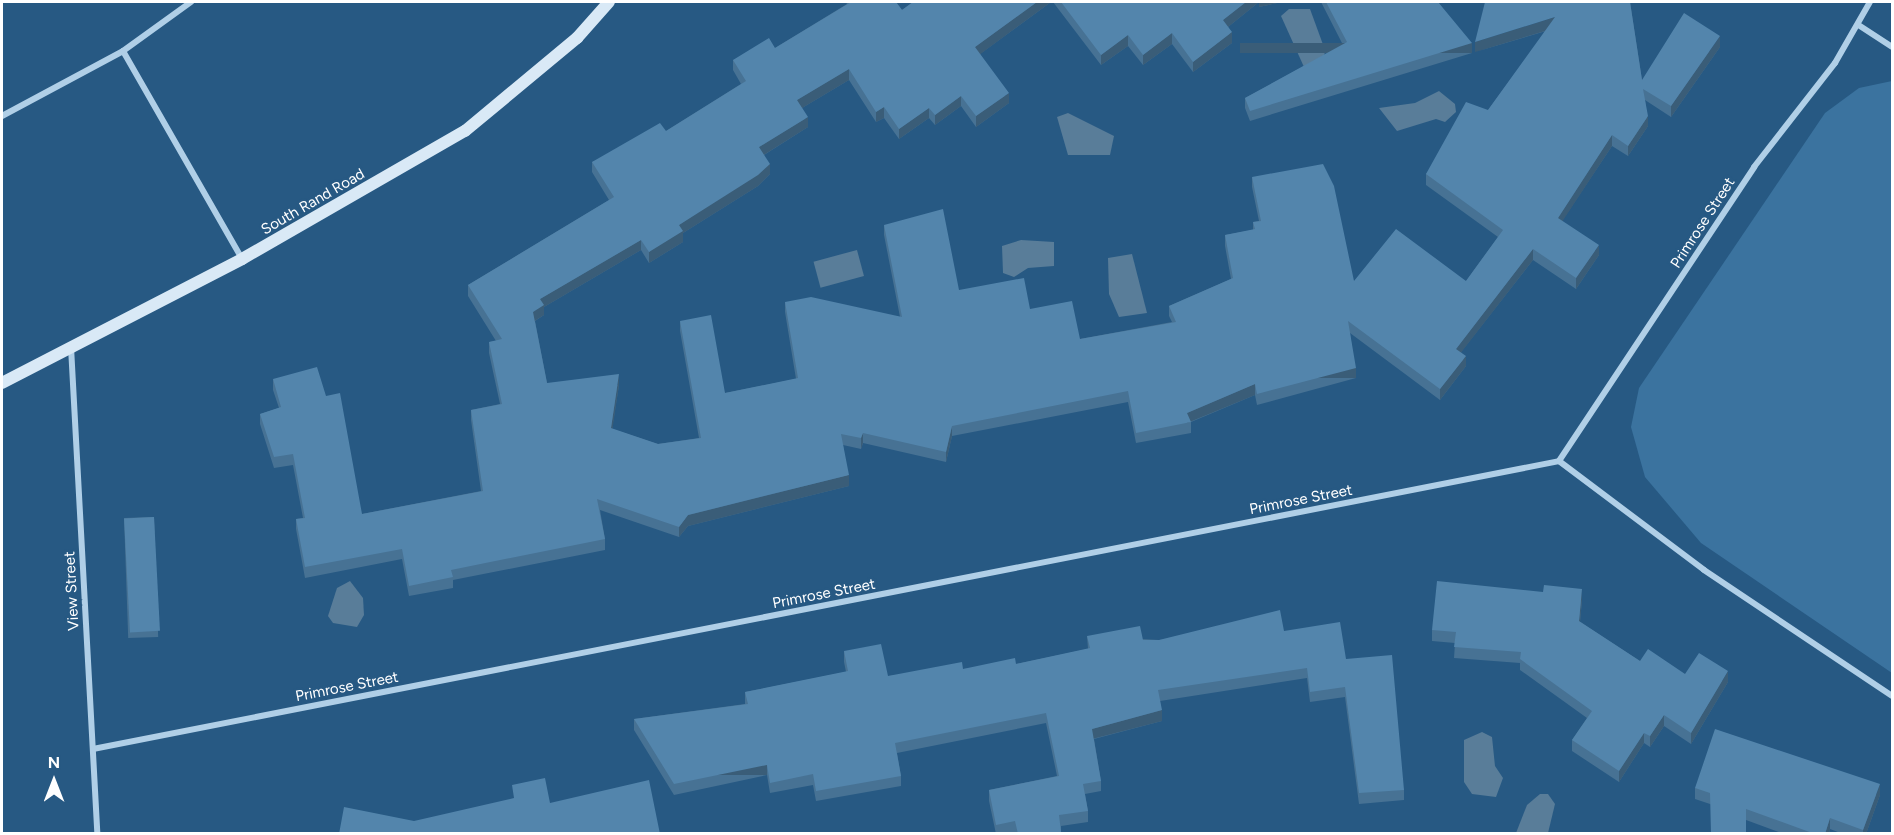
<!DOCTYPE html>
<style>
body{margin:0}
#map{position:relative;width:1894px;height:835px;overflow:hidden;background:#275983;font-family:Figtree,sans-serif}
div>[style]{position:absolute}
.green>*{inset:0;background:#3b739f}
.water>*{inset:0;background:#597d99;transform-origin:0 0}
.minor>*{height:6px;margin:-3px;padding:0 3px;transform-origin:3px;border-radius:3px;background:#b0cfe7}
.secondary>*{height:12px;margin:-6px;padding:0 6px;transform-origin:6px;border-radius:6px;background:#d9e9f6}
.wall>*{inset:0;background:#477294;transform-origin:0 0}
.shaded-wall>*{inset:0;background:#3a5d78;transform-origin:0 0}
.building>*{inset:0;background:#5385ac;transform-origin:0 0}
span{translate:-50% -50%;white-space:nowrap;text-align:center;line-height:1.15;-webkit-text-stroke:5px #275983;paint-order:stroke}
.street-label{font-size:15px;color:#fff}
.frame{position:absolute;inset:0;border:3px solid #fff;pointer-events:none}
.north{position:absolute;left:24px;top:751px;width:60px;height:60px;-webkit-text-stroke:4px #275983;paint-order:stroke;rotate:0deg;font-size:16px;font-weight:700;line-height:24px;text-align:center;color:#fff}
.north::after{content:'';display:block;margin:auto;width:21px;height:27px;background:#fff;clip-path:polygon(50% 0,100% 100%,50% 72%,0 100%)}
</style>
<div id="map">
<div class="green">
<i style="clip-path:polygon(1892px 81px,1892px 673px,1701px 543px,1645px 477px,1631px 427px,1639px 388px,1825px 113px,1859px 88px)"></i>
</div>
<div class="water">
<i style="clip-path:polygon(1289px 9px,1310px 9px,1325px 50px,1324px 58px,1304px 67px,1281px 16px)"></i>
<i style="clip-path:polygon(1439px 91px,1455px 104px,1456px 112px,1445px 122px,1436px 119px,1397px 131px,1379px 108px,1415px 103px)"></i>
<i style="clip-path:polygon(1068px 113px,1114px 136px,1110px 155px,1068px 155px,1057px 117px)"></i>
<i style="clip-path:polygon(1021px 240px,1054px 242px,1054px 266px,1028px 268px,1014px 277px,1003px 273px,1002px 246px)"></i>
<i style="left:857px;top:250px;width:27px;height:45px;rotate:75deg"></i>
<i style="clip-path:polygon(1132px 254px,1147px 313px,1119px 317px,1109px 294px,1108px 258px)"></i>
<i style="clip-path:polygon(350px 581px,363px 598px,364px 615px,357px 627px,333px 623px,328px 616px,337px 588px)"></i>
<i style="clip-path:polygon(1482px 732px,1492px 737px,1495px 766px,1503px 778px,1496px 797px,1472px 794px,1464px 782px,1464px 740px)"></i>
<i style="clip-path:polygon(1540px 794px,1548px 794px,1555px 804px,1548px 833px,1516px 833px,1527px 805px)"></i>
</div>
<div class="minor">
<i style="left:1860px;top:26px;width:38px;rotate:33deg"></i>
<i style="left:123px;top:51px;width:240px;rotate:60.2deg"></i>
<i style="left:2px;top:116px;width:137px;rotate:-28.2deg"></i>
<i style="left:123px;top:51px;width:84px;rotate:-35.8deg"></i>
<i style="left:71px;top:347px;width:488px;rotate:86.9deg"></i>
<i style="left:1559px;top:461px;width:181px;rotate:36.9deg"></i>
<i style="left:1704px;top:570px;width:226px;rotate:33.8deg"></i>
<i style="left:93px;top:749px;width:1494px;rotate:-11.11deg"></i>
<i style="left:1559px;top:461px;width:353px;rotate:-56.4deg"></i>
<i style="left:1754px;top:167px;width:132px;rotate:-52.1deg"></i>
<i style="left:1835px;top:63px;width:70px;rotate:-60.2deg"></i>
</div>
<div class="secondary">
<i style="left:2px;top:383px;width:270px;rotate:-27.3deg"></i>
<i style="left:242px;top:259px;width:257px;rotate:-29.9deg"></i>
<i style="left:465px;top:131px;width:146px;rotate:-39.7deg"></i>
<i style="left:577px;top:38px;width:48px;rotate:-48.4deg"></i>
</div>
<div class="wall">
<i style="clip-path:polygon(846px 2px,896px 2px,902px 10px,913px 2px,1051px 2px,980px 54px,1009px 103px,976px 127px,961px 106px,935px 125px,929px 118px,899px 139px,884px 118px,876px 122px,849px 80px,802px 108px,808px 127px,764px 155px,770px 174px,758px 186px,683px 233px,683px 242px,649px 263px,641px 250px,544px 307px,544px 315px,535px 321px,547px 383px,619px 385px,612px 429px,658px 444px,699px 438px,680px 331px,680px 321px,725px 393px,796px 379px,785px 312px,785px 302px,900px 317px,884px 235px,884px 225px,959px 290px,1030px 309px,1080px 339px,1172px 322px,1169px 316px,1169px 306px,1231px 279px,1225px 246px,1225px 235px,1253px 230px,1253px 222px,1259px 221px,1252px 187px,1252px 177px,1354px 281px,1466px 281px,1498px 237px,1426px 185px,1426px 174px,1488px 110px,1546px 31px,1475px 52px,1630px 2px,1642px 80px,1720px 47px,1671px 117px,1645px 100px,1648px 126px,1628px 156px,1612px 146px,1562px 221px,1599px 255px,1576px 289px,1533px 260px,1461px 352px,1466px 366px,1440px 400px,1350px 333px,1356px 378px,1257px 405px,1255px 395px,1191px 422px,1191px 433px,1136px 443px,1128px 402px,952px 436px,946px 462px,863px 443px,861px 449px,843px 445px,849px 486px,688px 526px,679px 537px,600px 510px,605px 539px,605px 550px,453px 580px,453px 588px,409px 596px,402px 559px,305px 578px,296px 529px,296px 519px,303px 518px,293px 465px,274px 468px,260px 424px,260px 414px,279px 408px,273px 390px,273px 379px,362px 514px,481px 491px,471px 420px,471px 410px,500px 404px,489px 353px,489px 342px,496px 341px,468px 296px,468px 285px,609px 200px,592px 172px,592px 162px,666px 131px,741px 84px,733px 70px,733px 60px,775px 48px,847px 4px)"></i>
<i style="clip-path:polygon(1053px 2px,1282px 2px,1259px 7px,1259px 2px,1228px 27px,1232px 43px,1193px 72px,1172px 44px,1143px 65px,1128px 46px,1101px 65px)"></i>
<i style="clip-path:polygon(1321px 2px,1438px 2px,1472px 53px,1250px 121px,1245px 108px,1245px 98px,1343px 45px)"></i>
<i style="left:154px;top:517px;width:120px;height:30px;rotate:88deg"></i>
<i style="clip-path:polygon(1543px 592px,1582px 600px,1580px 622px,1640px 661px,1685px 674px,1728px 682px,1691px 744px,1664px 726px,1650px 747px,1644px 743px,1619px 782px,1572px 751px,1572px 740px,1587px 718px,1520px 670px,1520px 663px,1454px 658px,1455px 643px,1432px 641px,1432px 630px)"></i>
<i style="clip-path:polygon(1284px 631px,1346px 659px,1404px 790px,1404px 800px,1359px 804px,1345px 697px,1310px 702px,1307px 678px,1160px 701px,1162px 721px,1094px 739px,1101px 781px,1101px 791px,1085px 794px,1088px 811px,1088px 822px,1061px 826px,1061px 834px,1015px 834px,1015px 832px,1006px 834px,996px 834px,989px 801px,989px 790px,1057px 776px,1046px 723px,897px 753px,901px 776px,901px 786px,816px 801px,813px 785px,770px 793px,767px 775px,674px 795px,634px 730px,634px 719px,745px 704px,745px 692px,846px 672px,844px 662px,844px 651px,888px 676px,1016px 664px,1088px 649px,1087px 636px,1159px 640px)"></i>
<i style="clip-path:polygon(1695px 788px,1880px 795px,1866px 834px,1843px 834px,1830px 829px,1829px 834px,1784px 834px,1746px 820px,1710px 804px,1695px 799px)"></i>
</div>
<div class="shaded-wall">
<i style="clip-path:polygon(1037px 2px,1051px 2px,975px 58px,975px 47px)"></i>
<i style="clip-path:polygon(1246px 2px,1282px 2px,1259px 7px,1259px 2px,1223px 31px,1223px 20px)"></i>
<i style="clip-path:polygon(1555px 17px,1555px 28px,1475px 52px,1475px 42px)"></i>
<i style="clip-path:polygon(1232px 32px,1232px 43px,1193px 72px,1193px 62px)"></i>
<i style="clip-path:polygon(1172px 33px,1172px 44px,1143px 65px,1143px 55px)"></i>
<i style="clip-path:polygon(1128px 35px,1128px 46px,1101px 65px,1101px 55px)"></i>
<i style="clip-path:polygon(1720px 36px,1720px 47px,1671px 117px,1671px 106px)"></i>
<i style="left:1472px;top:43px;width:10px;height:232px;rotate:90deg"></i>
<i style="clip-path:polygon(849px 69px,849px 80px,797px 111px,797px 100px)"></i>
<i style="clip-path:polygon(1009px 93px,1009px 103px,976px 127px,976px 116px)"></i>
<i style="clip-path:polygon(961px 96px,961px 106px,935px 125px,935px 115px)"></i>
<i style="clip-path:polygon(884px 107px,884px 118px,876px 122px,876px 112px)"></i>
<i style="clip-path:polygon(929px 108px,929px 118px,899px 139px,899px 129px)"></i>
<i style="clip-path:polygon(1648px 116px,1648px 126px,1628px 156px,1628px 146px)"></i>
<i style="clip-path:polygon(808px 117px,808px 127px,759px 158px,759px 147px)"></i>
<i style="clip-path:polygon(1612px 135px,1612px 146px,1558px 228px,1558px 218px)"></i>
<i style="clip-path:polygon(770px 164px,770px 174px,758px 186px,683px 233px,683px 242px,649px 263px,649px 252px,679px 225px)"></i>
<i style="clip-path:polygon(641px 240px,641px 250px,544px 307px,544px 315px,533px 322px,533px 312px,540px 299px)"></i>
<i style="clip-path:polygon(1599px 245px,1599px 255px,1576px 289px,1576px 278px)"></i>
<i style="clip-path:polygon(1533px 249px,1533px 260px,1456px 359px,1456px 349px)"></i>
<i style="clip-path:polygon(1466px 356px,1466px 366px,1440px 400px,1440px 389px)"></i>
<i style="left:1356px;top:368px;width:10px;height:102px;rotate:90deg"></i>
<i style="clip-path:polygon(619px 374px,619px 385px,611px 439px,611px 428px)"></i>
<i style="clip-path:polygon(1255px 384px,1255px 395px,1187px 423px,1187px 413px)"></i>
<i style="clip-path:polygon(952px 426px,952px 436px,946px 462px,946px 452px)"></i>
<i style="clip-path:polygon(863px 433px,863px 443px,861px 449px,861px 438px)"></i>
<i style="clip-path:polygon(849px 475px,849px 486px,688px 526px,679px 537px,679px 527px,688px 515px)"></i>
<i style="clip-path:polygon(1582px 589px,1582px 600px,1579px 632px,1579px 621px)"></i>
<i style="clip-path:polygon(1728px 671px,1728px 682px,1691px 744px,1691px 733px)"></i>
<i style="clip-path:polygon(1162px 710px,1162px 721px,1092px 739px,1092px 729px)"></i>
<i style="clip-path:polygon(1664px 715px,1664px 726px,1650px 747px,1650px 736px)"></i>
<i style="clip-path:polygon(1644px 733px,1644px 743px,1619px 782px,1619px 771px)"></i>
<i style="left:767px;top:765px;width:10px;height:95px;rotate:90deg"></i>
<i style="clip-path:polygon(1880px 784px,1880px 795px,1866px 834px,1863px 834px,1863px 830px)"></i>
<i style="clip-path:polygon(1830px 818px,1830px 829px,1829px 834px,1825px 834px)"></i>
</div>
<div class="building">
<i style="clip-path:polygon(851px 2px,896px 2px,902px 10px,913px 2px,1037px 2px,975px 47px,1009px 93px,976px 116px,961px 96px,935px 115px,929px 108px,899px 129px,884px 107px,876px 112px,849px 69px,797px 100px,808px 117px,759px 147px,770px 164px,758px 175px,679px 225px,683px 231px,649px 252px,641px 240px,540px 299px,544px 305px,533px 312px,547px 383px,619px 374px,611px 428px,658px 444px,701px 438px,680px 321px,711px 315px,725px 393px,798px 378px,785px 302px,811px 297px,902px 317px,884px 225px,943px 209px,959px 290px,1024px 278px,1030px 309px,1072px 301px,1080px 339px,1176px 322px,1169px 306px,1233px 278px,1225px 235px,1255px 229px,1253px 222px,1261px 221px,1252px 177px,1323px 164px,1334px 186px,1354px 281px,1396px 229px,1466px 281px,1503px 230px,1426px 174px,1466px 102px,1488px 110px,1555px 17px,1475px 42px,1485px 2px,1630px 2px,1642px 80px,1684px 13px,1720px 36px,1671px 106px,1643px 89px,1648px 116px,1628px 146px,1612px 135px,1558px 218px,1599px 245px,1576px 278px,1533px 249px,1456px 349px,1466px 356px,1440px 389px,1348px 321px,1356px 368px,1257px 394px,1255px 384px,1187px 413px,1191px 422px,1136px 433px,1128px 391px,952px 426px,946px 452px,863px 433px,861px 438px,841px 434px,849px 475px,688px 515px,679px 527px,597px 499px,605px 539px,451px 570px,453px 577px,409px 586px,402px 549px,305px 567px,296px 519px,305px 518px,293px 454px,274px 457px,260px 414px,281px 407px,273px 379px,317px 367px,326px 396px,340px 393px,362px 514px,483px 491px,471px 410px,502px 404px,489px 342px,502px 339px,468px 285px,614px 197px,592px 162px,660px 123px,666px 131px,746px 81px,733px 60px,769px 38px,775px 48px)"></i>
<i style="clip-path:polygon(1061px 2px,1246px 2px,1223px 20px,1232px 32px,1193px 62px,1172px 33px,1143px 55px,1128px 35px,1101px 55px)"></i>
<i style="clip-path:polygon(1326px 2px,1438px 2px,1472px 43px,1250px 111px,1245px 98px,1347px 42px)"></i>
<i style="left:154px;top:517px;width:114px;height:30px;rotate:87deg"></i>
<i style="clip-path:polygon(1437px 581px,1543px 592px,1544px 585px,1582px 589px,1579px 621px,1640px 661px,1648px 649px,1685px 674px,1699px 653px,1728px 671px,1691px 733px,1664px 715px,1650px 736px,1644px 733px,1619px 771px,1572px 740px,1592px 711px,1520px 659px,1521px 652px,1454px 647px,1456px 632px,1432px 630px)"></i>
<i style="clip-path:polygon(1280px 610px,1284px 631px,1340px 622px,1346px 659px,1392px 655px,1404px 790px,1359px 793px,1345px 687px,1310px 692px,1307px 668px,1158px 690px,1162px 710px,1092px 729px,1101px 781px,1083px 784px,1088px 811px,1059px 815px,1061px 832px,1052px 834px,1018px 834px,1015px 821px,996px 825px,989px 790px,1059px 776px,1046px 713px,895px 743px,901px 776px,816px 791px,813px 774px,770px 783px,767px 765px,674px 784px,634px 719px,748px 704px,745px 692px,848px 671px,844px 651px,881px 644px,888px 676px,962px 662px,963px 669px,1015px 658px,1016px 664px,1090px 648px,1087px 636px,1140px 626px,1143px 640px,1159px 640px)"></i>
<i style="clip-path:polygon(1715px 729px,1880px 784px,1863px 830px,1830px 818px,1825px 834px,1815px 834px,1746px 809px,1746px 834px,1711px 834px,1710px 793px,1695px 788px)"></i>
<i style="clip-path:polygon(545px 778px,550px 803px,649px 780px,660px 834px,339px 834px,344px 807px,414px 821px,514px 798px,512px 785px)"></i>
</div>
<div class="street-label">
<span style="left:313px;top:202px;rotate:-30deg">South Rand Road</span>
<span style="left:1703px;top:223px;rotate:-57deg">Primrose Street</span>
<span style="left:1301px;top:500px;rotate:-11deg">Primrose Street</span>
<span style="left:72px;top:591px;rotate:-93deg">View Street</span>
<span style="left:824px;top:594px;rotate:-11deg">Primrose Street</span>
<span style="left:347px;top:687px;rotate:-11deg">Primrose Street</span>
</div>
<div class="frame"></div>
<div class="north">N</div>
</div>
